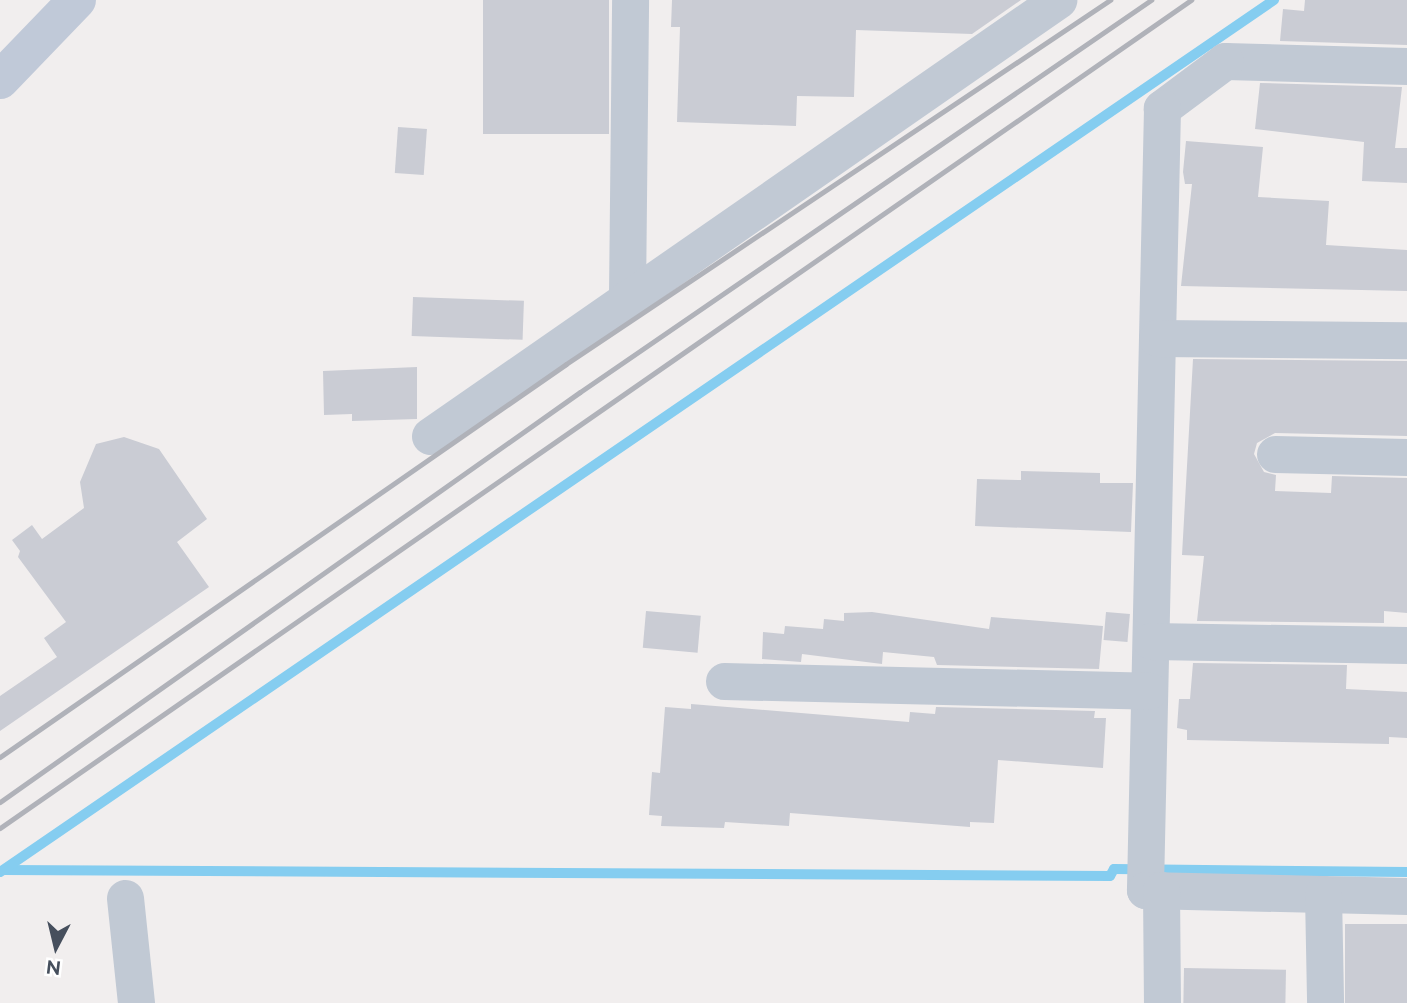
<!DOCTYPE html>
<style>
body{margin:0}
#map{position:relative;width:1407px;height:1003px;overflow:hidden;background:#f1eeee;font-family:Raleway,sans-serif}
div>[style]{position:absolute}
.stream>*{height:10px;margin:-5px;padding:0 5px;transform-origin:5px;border-radius:5px;background:#85cdf0}
.building>*{inset:0;background:#caccd4;transform-origin:0 0}
.street>*{height:37px;margin:-18.5px;padding:0 18.5px;transform-origin:18.5px;border-radius:18.5px;background:#c1c9d4}
.secondary>*{height:38px;margin:-19px;padding:0 19px;transform-origin:19px;border-radius:19px;background:#c0c9d8}
.rail>*{height:5px;margin:-2.5px;padding:0 2.5px;transform-origin:2.5px;border-radius:2.5px;background:#b0b2b9}
span{translate:-50% -50%;white-space:nowrap;text-align:center;line-height:1.15;-webkit-text-stroke:6px #fff;paint-order:stroke}
.north{position:absolute;left:21px;top:912px;width:70px;height:70px;-webkit-text-stroke:5px #fff;paint-order:stroke;rotate:187deg;font-size:19px;font-weight:700;line-height:28px;text-align:center;color:#464f5d}
.north::after{content:'';display:block;margin:auto;width:24px;height:32px;background:#464f5d;clip-path:polygon(50% 0,100% 100%,50% 72%,0 100%)}
</style>
<div id="map">
<div class="stream">
<i style="left:4px;top:870px;width:1106px;rotate:0.31deg"></i>
<i style="left:1110px;top:876px;width:8px;rotate:-60deg"></i>
<i style="left:1114px;top:869px;width:293px;rotate:0.6deg"></i>
<i style="left:0;top:872px;width:1544px;rotate:-34.39deg"></i>
</div>
<div class="building">
<i style="left:483px;top:0;width:126px;height:134px"></i>
<i style="clip-path:polygon(672px 0,1021px 0,972px 34px,856px 30px,854px 97px,797px 96px,796px 126px,677px 122px,680px 27px,671px 27px)"></i>
<i style="clip-path:polygon(1305px 0,1407px 0,1407px 45px,1280px 41px,1283px 9px,1304px 11px)"></i>
<i style="clip-path:polygon(1260px 83px,1402px 87px,1395px 148px,1407px 148px,1407px 183px,1362px 181px,1364px 142px,1255px 129px)"></i>
<i style="left:398px;top:127px;width:29px;height:46px;rotate:4deg"></i>
<i style="clip-path:polygon(1186px 141px,1263px 147px,1258px 197px,1329px 201px,1326px 245px,1407px 250px,1407px 291px,1181px 286px,1192px 184px,1185px 184px,1183px 172px)"></i>
<i style="left:413px;top:297px;width:111px;height:39px;rotate:2deg"></i>
<i style="clip-path:polygon(1193px 359px,1407px 361px,1407px 436px,1275px 433px,1257px 443px,1254px 454px,1264px 472px,1276px 475px,1275px 491px,1331px 493px,1332px 476px,1407px 478px,1407px 613px,1384px 611px,1384px 623px,1197px 621px,1204px 556px,1182px 555px)"></i>
<i style="clip-path:polygon(417px 367px,417px 419px,352px 421px,352px 414px,324px 415px,323px 371px)"></i>
<i style="clip-path:polygon(124px 437px,159px 449px,207px 519px,177px 542px,209px 587px,0 731px,0 696px,57px 657px,44px 638px,66px 622px,18px 557px,20px 551px,12px 540px,32px 525px,42px 539px,84px 508px,80px 482px,96px 444px)"></i>
<i style="clip-path:polygon(1021px 471px,1100px 473px,1100px 483px,1133px 483px,1131px 532px,975px 526px,977px 479px,1021px 480px)"></i>
<i style="left:646px;top:611px;width:55px;height:37px;rotate:5deg"></i>
<i style="clip-path:polygon(872px 612px,989px 629px,991px 617px,1103px 626px,1099px 669px,937px 665px,934px 657px,883px 652px,882px 664px,802px 654px,801px 662px,762px 659px,763px 632px,784px 634px,785px 626px,823px 629px,824px 619px,844px 621px,844px 613px)"></i>
<i style="left:1106px;top:612px;width:24px;height:28px;rotate:5deg"></i>
<i style="clip-path:polygon(1193px 663px,1347px 665px,1346px 689px,1407px 692px,1407px 738px,1389px 737px,1389px 744px,1187px 740px,1187px 730px,1177px 728px,1179px 699px,1190px 699px)"></i>
<i style="clip-path:polygon(691px 704px,909px 722px,910px 712px,935px 714px,936px 707px,1095px 711px,1094px 718px,1106px 718px,1103px 768px,998px 760px,994px 823px,970px 822px,970px 827px,790px 813px,789px 826px,725px 822px,724px 828px,661px 826px,662px 816px,649px 815px,652px 772px,660px 773px,665px 707px,691px 709px)"></i>
<i style="left:1345px;top:924px;width:62px;height:79px"></i>
<i style="left:1184px;top:968px;width:102px;height:35px;rotate:1deg"></i>
</div>
<div class="street">
<i style="left:1407px;top:66px;width:182px;rotate:-178.4deg"></i>
<i style="left:1225px;top:61px;width:79px;rotate:143.3deg"></i>
<i style="left:1162px;top:108px;width:782px;rotate:91.25deg"></i>
<i style="left:1145px;top:890px;width:262px;rotate:1.3deg"></i>
<i style="left:627px;top:296px;width:296px;rotate:-89.4deg"></i>
<i style="left:1157px;top:338px;width:250px;rotate:0.5deg"></i>
<i style="left:430px;top:436px;width:765px;rotate:-34.77deg"></i>
<i style="left:1275px;top:454px;width:132px;rotate:1.3deg"></i>
<i style="left:1151px;top:641px;width:256px;rotate:0.9deg"></i>
<i style="left:724px;top:681px;width:425px;rotate:1.3deg"></i>
<i style="left:1161px;top:890px;width:113px;rotate:89.5deg"></i>
<i style="left:1323px;top:894px;width:109px;rotate:88.9deg"></i>
<i style="left:125px;top:898px;width:106px;rotate:84deg"></i>
</div>
<div class="secondary">
<i style="left:0;top:80px;width:111px;rotate:-46.1deg"></i>
</div>
<div class="rail">
<i style="left:0;top:757px;width:689px;rotate:-34.77deg"></i>
<i style="left:566px;top:364px;width:655px;rotate:-33.79deg"></i>
<i style="left:0;top:802px;width:710px;rotate:-35.26deg"></i>
<i style="left:580px;top:392px;width:693px;rotate:-34.47deg"></i>
<i style="left:0;top:828px;width:1451px;rotate:-34.81deg"></i>
</div>
<div class="north">N</div>
</div>
